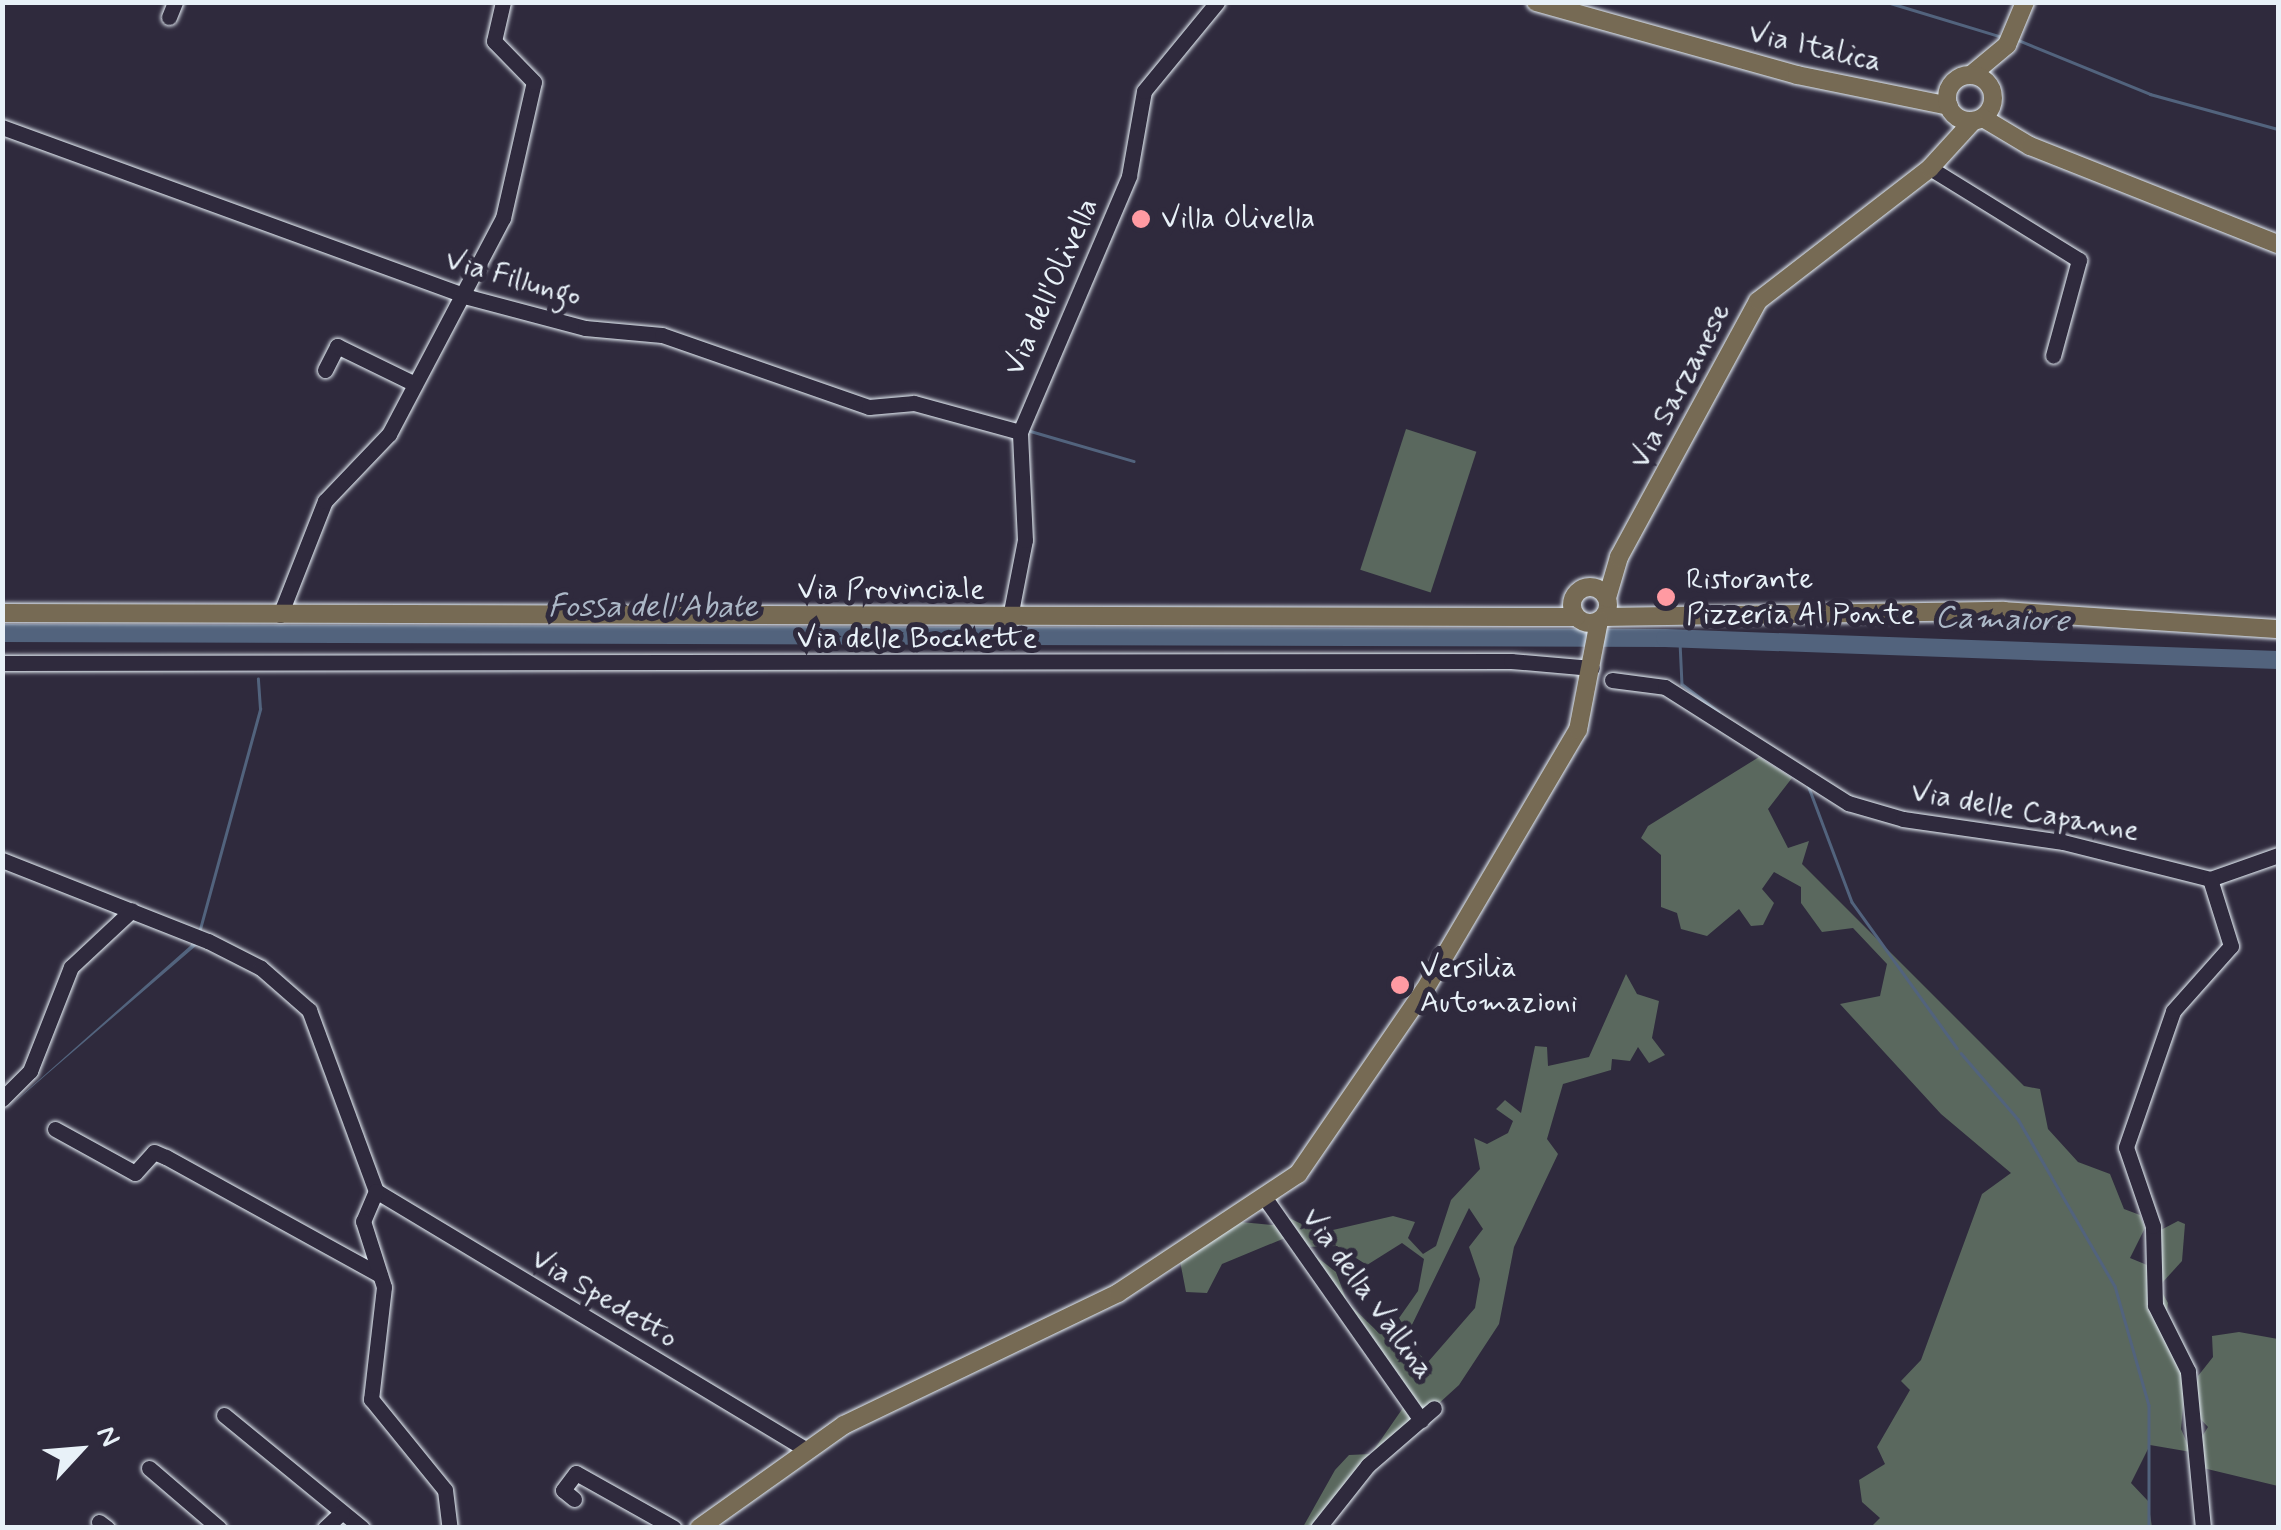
<!DOCTYPE html>
<style>
body{margin:0}
#map{position:relative;width:2281px;height:1530px;overflow:hidden;background:#2f2a3d;font-family:Mynerve,sans-serif}
div>[style]{position:absolute}
.green>*{inset:0;background:#5a685e;transform-origin:0 0}
.water>*{inset:0;background:#52637d}
.stream>*{height:2.5px;margin:-1.25px;padding:0 1.25px;transform-origin:1.25px;border-radius:1.25px;background:#52637d}
.river>*{height:18px;margin:-9px;padding:0 9px;transform-origin:9px;border-radius:9px;background:#52637d}
.roads{filter:drop-shadow(0 0 2px #e8f1f8) drop-shadow(0 0 2px #e8f1f8)}
.minor>*{height:15px;margin:-7.5px;padding:0 7.5px;transform-origin:7.5px;border-radius:7.5px;background:#2f2a3d}
.major>*{height:18px;margin:-9px;padding:0 9px;transform-origin:9px;border-radius:9px;background:#766a54}
.major>.ring{margin:-9px;padding:0;box-sizing:content-box;background:none;border:18px solid #766a54;border-radius:50%}
.dots>*{width:28px;height:28px;translate:-50% -50%;box-sizing:border-box;border:5px solid #2f2a3d;border-radius:50%}
span{translate:-50% -50%;white-space:nowrap;text-align:center;line-height:1.15;-webkit-text-stroke:10px #2f2a3d;paint-order:stroke}
.street-label{font-size:30px;color:#e8f1f8}
.poi-label{font-size:30px;color:#e8f1f8}
.left{translate:0 -50%;text-align:left}
.water-label{font-size:32px;color:#acb8c7;font-style:italic}
.frame{position:absolute;inset:0;border:5px solid #e8f1f8;pointer-events:none}
.north{position:absolute;left:30px;top:1400px;width:100px;height:100px;-webkit-text-stroke:8px #2f2a3d;paint-order:stroke;rotate:64deg;font-size:28px;font-weight:700;line-height:40px;text-align:center;color:#e8f1f8}
.north::after{content:'';display:block;margin:auto;width:35px;height:45px;background:#e8f1f8;clip-path:polygon(50% 0,100% 100%,50% 72%,0 100%)}
</style>
<div id="map">
<div class="green">
<i style="left:1406px;top:429px;width:74px;height:148px;rotate:18deg"></i>
<i style="clip-path:polygon(1759px 757px,1792px 778px,1768px 809px,1788px 848px,1809px 841px,1802px 864px,2024px 1086px,2040px 1089px,2048px 1129px,2078px 1162px,2110px 1174px,2124px 1209px,2140px 1215px,2145px 1228px,2130px 1258px,2147px 1265px,2168px 1303px,2164px 1331px,2186px 1376px,2181px 1429px,2191px 1452px,2150px 1445px,2131px 1483px,2148px 1501px,2152px 1527px,1871px 1527px,1880px 1518px,1862px 1502px,1859px 1480px,1885px 1464px,1877px 1447px,1910px 1390px,1901px 1381px,1921px 1360px,1982px 1194px,2011px 1173px,1941px 1114px,1840px 1004px,1880px 996px,1887px 964px,1853px 928px,1822px 932px,1801px 903px,1801px 887px,1774px 872px,1762px 889px,1774px 903px,1763px 925px,1751px 926px,1739px 909px,1707px 936px,1681px 929px,1677px 913px,1661px 907px,1661px 855px,1641px 838px,1648px 826px)"></i>
<i style="clip-path:polygon(evenodd,1626px 974px,1637px 994px,1659px 1001px,1652px 1038px,1665px 1055px,1649px 1063px,1638px 1047px,1630px 1061px,1612px 1059px,1611px 1070px,1563px 1084px,1547px 1139px,1558px 1154px,1514px 1247px,1499px 1324px,1459px 1385px,1369px 1467px,1322px 1527px,1303px 1527px,1335px 1470px,1349px 1455px,1371px 1454px,1405px 1405px,1285px 1238px,1222px 1264px,1207px 1293px,1186px 1292px,1180px 1261px,1241px 1222px,1273px 1225px,1283px 1215px,1320px 1233px,1393px 1216px,1415px 1222px,1408px 1238px,1423px 1254px,1436px 1246px,1451px 1200px,1480px 1169px,1474px 1138px,1487px 1144px,1508px 1133px,1513px 1121px,1496px 1109px,1505px 1100px,1521px 1113px,1535px 1046px,1547px 1047px,1548px 1066px,1589px 1057px,1626px 974px,1469px 1208px,1483px 1229px,1469px 1247px,1480px 1279px,1475px 1308px,1428px 1362px,1393px 1331px,1380px 1334px,1347px 1302px,1336px 1272px,1304px 1247px,1337px 1246px,1367px 1265px,1402px 1243px,1424px 1259px,1418px 1291px,1399px 1318px,1408px 1333px,1469px 1208px)"></i>
<i style="clip-path:polygon(2178px 1221px,2185px 1224px,2182px 1261px,2162px 1283px,2157px 1232px)"></i>
<i style="clip-path:polygon(2239px 1332px,2278px 1339px,2278px 1486px,2203px 1468px,2198px 1443px,2208px 1427px,2193px 1411px,2198px 1376px,2213px 1357px,2212px 1336px)"></i>
</div>
<div class="water">
<i style="clip-path:polygon(200px 929px,197px 945px,3px 1112px,190px 946px)"></i>
</div>
<div class="stream">
<i style="left:1887px;top:2px;width:117px;rotate:16.9deg"></i>
<i style="left:2018px;top:40px;width:143px;rotate:22.2deg"></i>
<i style="left:2150px;top:94px;width:133px;rotate:15.3deg"></i>
<i style="left:1027px;top:430px;width:111px;rotate:16.2deg"></i>
<i style="left:1680px;top:642px;width:42px;rotate:87.3deg"></i>
<i style="left:1682px;top:684px;width:46px;rotate:37.1deg"></i>
<i style="left:1808px;top:785px;width:125px;rotate:69.4deg"></i>
<i style="left:1852px;top:902px;width:180px;rotate:54.3deg"></i>
<i style="left:200px;top:929px;width:228px;rotate:-74.7deg"></i>
<i style="left:260px;top:709px;width:30px;rotate:-94deg"></i>
<i style="left:1961px;top:1053px;width:87px;rotate:49.2deg"></i>
<i style="left:2018px;top:1119px;width:193px;rotate:59.9deg"></i>
<i style="left:2115px;top:1286px;width:124px;rotate:74.1deg"></i>
<i style="left:2149px;top:1405px;width:123px;rotate:90deg"></i>
</div>
<div class="river">
<i style="left:2px;top:633px;width:1663px;rotate:0.17deg"></i>
<i style="left:1665px;top:638px;width:613px;rotate:2.06deg"></i>
</div>
<div class="roads">
<div class="minor">
<i style="left:169px;top:17px;width:16px;rotate:-68deg"></i>
<i style="left:2px;top:127px;width:496px;rotate:20deg"></i>
<i style="left:468px;top:297px;width:121px;rotate:14.8deg"></i>
<i style="left:585px;top:328px;width:77px;rotate:5.2deg"></i>
<i style="left:662px;top:335px;width:219px;rotate:19.2deg"></i>
<i style="left:869px;top:407px;width:45px;rotate:-5.1deg"></i>
<i style="left:914px;top:403px;width:110px;rotate:15.3deg"></i>
<i style="left:1930px;top:168px;width:175px;rotate:31.7deg"></i>
<i style="left:2079px;top:260px;width:99px;rotate:105.2deg"></i>
<i style="left:325px;top:370px;width:27px;rotate:-63deg"></i>
<i style="left:337px;top:346px;width:85px;rotate:26deg"></i>
<i style="left:280px;top:615px;width:123px;rotate:-68.5deg"></i>
<i style="left:325px;top:501px;width:93px;rotate:-46.3deg"></i>
<i style="left:389px;top:434px;width:244px;rotate:-62.2deg"></i>
<i style="left:503px;top:218px;width:139px;rotate:-77.2deg"></i>
<i style="left:534px;top:82px;width:57px;rotate:-134.3deg"></i>
<i style="left:494px;top:41px;width:40px;rotate:-77deg"></i>
<i style="left:1010px;top:617px;width:78px;rotate:-79deg"></i>
<i style="left:1025px;top:540px;width:108px;rotate:-92.7deg"></i>
<i style="left:1020px;top:432px;width:278px;rotate:-66.9deg"></i>
<i style="left:1129px;top:176px;width:86px;rotate:-80deg"></i>
<i style="left:1144px;top:91px;width:115px;rotate:-50.6deg"></i>
<i style="left:2px;top:663px;width:1509px;rotate:-0.08deg"></i>
<i style="left:1511px;top:661px;width:81px;rotate:4.9deg"></i>
<i style="left:1612px;top:680px;width:53px;rotate:7.5deg"></i>
<i style="left:1665px;top:687px;width:217px;rotate:32.4deg"></i>
<i style="left:1848px;top:803px;width:57px;rotate:16.2deg"></i>
<i style="left:1903px;top:819px;width:162px;rotate:8.2deg"></i>
<i style="left:2063px;top:842px;width:152px;rotate:14.1deg"></i>
<i style="left:2210px;top:879px;width:72px;rotate:-19.4deg"></i>
<i style="left:2px;top:860px;width:221px;rotate:21.5deg"></i>
<i style="left:208px;top:941px;width:59px;rotate:27deg"></i>
<i style="left:261px;top:968px;width:64px;rotate:41.2deg"></i>
<i style="left:309px;top:1010px;width:193px;rotate:69.7deg"></i>
<i style="left:2px;top:1099px;width:40px;rotate:-45deg"></i>
<i style="left:30px;top:1071px;width:112px;rotate:-68.5deg"></i>
<i style="left:71px;top:967px;width:83px;rotate:-43.1deg"></i>
<i style="left:55px;top:1129px;width:91px;rotate:28.8deg"></i>
<i style="left:135px;top:1173px;width:28px;rotate:-48deg"></i>
<i style="left:154px;top:1152px;width:13px;rotate:23deg"></i>
<i style="left:166px;top:1157px;width:244px;rotate:28.9deg"></i>
<i style="left:376px;top:1191px;width:503px;rotate:31deg"></i>
<i style="left:376px;top:1191px;width:33px;rotate:113deg"></i>
<i style="left:363px;top:1221px;width:69px;rotate:72.3deg"></i>
<i style="left:384px;top:1287px;width:113px;rotate:96.6deg"></i>
<i style="left:371px;top:1399px;width:117px;rotate:50.9deg"></i>
<i style="left:445px;top:1490px;width:38px;rotate:83deg"></i>
<i style="left:1267px;top:1201px;width:268px;rotate:54.9deg"></i>
<i style="left:224px;top:1415px;width:178px;rotate:39.3deg"></i>
<i style="left:149px;top:1468px;width:92px;rotate:40.6deg"></i>
<i style="left:574px;top:1499px;width:14px;rotate:-141deg"></i>
<i style="left:563px;top:1490px;width:21px;rotate:-53deg"></i>
<i style="left:576px;top:1473px;width:112px;rotate:29.3deg"></i>
<i style="left:99px;top:1522px;width:10px;rotate:37deg"></i>
<i style="left:325px;top:1528px;width:23px;rotate:-43deg"></i>
<i style="left:1318px;top:1528px;width:80px;rotate:-51.6deg"></i>
<i style="left:1368px;top:1465px;width:87px;rotate:-40.8deg"></i>
<i style="left:2203px;top:1528px;width:158px;rotate:-95.5deg"></i>
<i style="left:2188px;top:1371px;width:74px;rotate:-116.6deg"></i>
<i style="left:2155px;top:1305px;width:79px;rotate:-91.5deg"></i>
<i style="left:2153px;top:1226px;width:83px;rotate:-108.9deg"></i>
<i style="left:2126px;top:1147px;width:144px;rotate:-70.9deg"></i>
<i style="left:2173px;top:1011px;width:87px;rotate:-48.3deg"></i>
<i style="left:2231px;top:946px;width:70px;rotate:-107.4deg"></i>
</div>
<div class="major">
<i style="left:1536px;top:2px;width:271px;rotate:15.6deg"></i>
<i style="left:1797px;top:75px;width:155px;rotate:11.5deg"></i>
<i style="left:1971px;top:75px;width:47px;rotate:-39.8deg"></i>
<i style="left:2007px;top:45px;width:47px;rotate:-67.3deg"></i>
<i class="ring" style="left:1947px;top:75px;width:28px;height:28px"></i>
<i style="left:1983px;top:118px;width:55px;rotate:30.8deg"></i>
<i style="left:2030px;top:146px;width:267px;rotate:21.6deg"></i>
<i class="ring" style="left:1572px;top:587px;width:18px;height:18px"></i>
<i style="left:1607px;top:598px;width:43px;rotate:-73.7deg"></i>
<i style="left:1619px;top:557px;width:291px;rotate:-61.5deg"></i>
<i style="left:1758px;top:301px;width:217px;rotate:-37.7deg"></i>
<i style="left:1930px;top:168px;width:64px;rotate:-47.5deg"></i>
<i style="left:2px;top:613px;width:1574px;rotate:0.15deg"></i>
<i style="left:1604px;top:617px;width:400px;rotate:-0.9deg"></i>
<i style="left:2004px;top:611px;width:275px;rotate:3.8deg"></i>
<i style="left:699px;top:1528px;width:178px;rotate:-35.4deg"></i>
<i style="left:844px;top:1425px;width:304px;rotate:-25.7deg"></i>
<i style="left:1118px;top:1293px;width:216px;rotate:-33.5deg"></i>
<i style="left:1298px;top:1174px;width:222px;rotate:-55.5deg"></i>
<i style="left:1424px;top:991px;width:303px;rotate:-59.5deg"></i>
<i style="left:1578px;top:730px;width:111px;rotate:-79.1deg"></i>
</div>
</div>
<div class="dots">
<i style="left:1141px;top:219px;background:#ff9aa2"></i>
<i style="left:1666px;top:597px;background:#ff9aa2"></i>
<i style="left:1400px;top:985px;background:#ff9aa2"></i>
</div>
<div class="street-label">
<span style="left:1815px;top:48px;rotate:13deg">Via Italica</span>
<span style="left:513px;top:279px;rotate:16deg">Via Fillungo</span>
<span style="left:1052px;top:287px;rotate:-66deg">Via dell'Olivella</span>
<span style="left:1681px;top:386px;rotate:-62deg">Via Sarzanese</span>
<span style="left:891px;top:590px">Via Provinciale</span>
<span style="left:917px;top:639px">Via delle Bocchette</span>
<span style="left:2025px;top:812px;rotate:10deg">Via delle Capanne</span>
<span style="left:1367px;top:1294px;rotate:54deg">Via della Vallina</span>
<span style="left:604px;top:1299px;rotate:31deg">Via Spedetto</span>
</div>
<div class="poi-label">
<span class="left" style="left:1161px;top:219px">Villa Olivella</span>
<span class="left" style="left:1686px;top:597px">Ristorante<br>Pizzeria Al Ponte</span>
<span class="left" style="left:1420px;top:985px">Versilia<br>Automazioni</span>
</div>
<div class="water-label">
<span style="left:653px;top:607px">Fossa dell'Abate</span>
<span style="left:2002px;top:620px;rotate:2deg">Camaiore</span>
</div>
<div class="frame"></div>
<div class="north">N</div>
</div>
